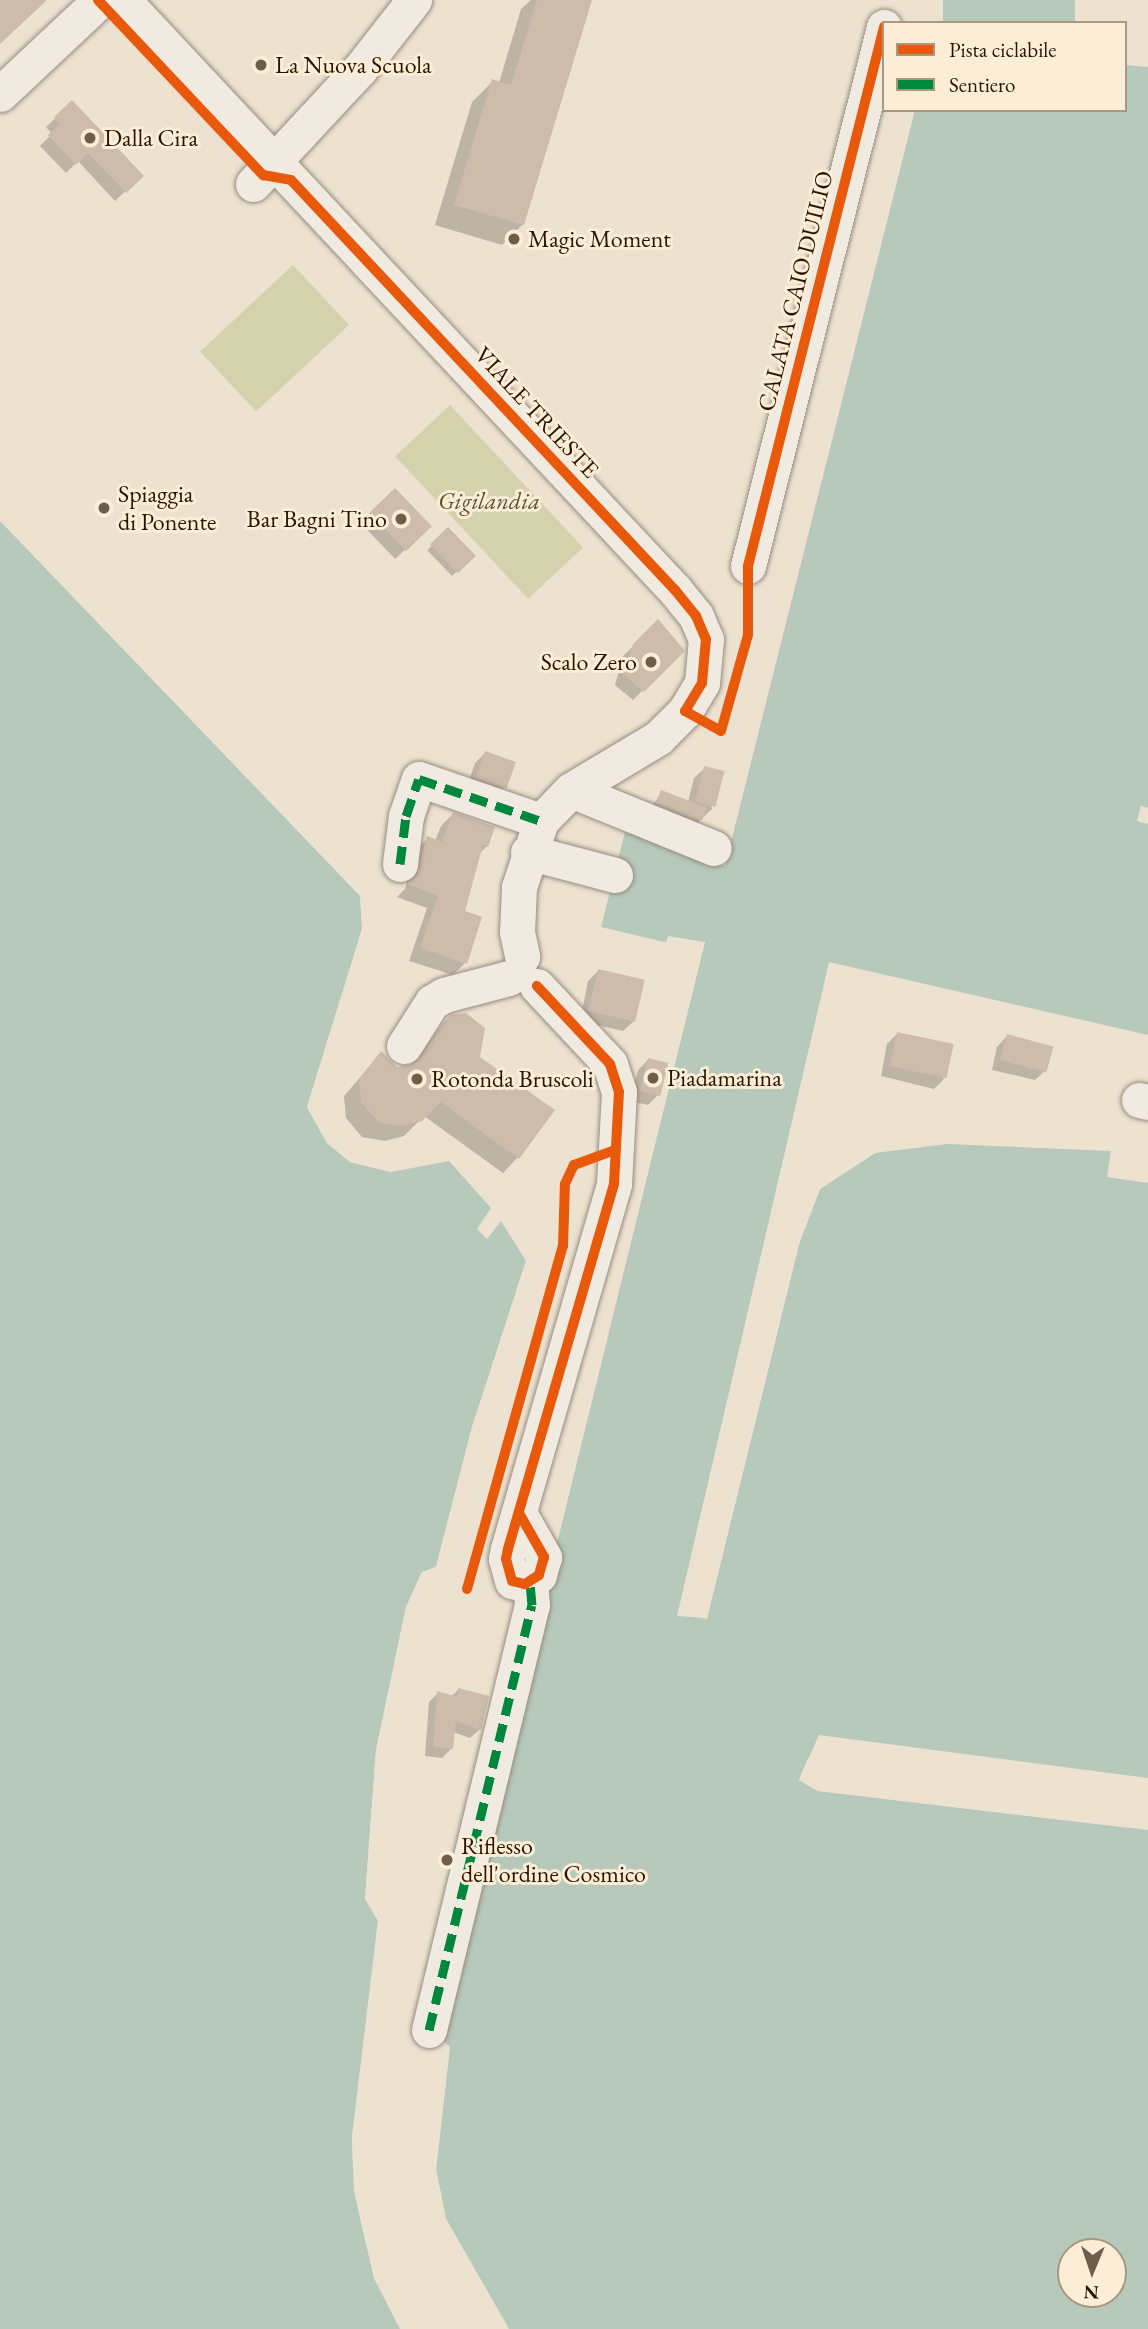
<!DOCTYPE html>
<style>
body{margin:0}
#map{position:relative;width:1148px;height:2329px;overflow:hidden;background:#ede1cf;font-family:"EB Garamond",serif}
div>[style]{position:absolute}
.green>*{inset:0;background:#d4d1ad;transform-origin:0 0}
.water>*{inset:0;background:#b6c9ba;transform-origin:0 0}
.pier>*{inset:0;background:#ede1cf}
.shadow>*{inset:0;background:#0003;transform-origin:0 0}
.building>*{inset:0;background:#cdbbab;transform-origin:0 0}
.roads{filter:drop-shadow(0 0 2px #968d80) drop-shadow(0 0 2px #968d80)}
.minor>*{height:35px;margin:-17.5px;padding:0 17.5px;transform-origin:17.5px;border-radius:17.5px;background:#f0eae0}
.quiet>*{height:9px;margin-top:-4.5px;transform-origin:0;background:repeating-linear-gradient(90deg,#00873e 0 18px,transparent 0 27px)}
.cycleway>*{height:10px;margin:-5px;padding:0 5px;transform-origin:5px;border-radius:5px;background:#e8590c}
.dots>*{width:19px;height:19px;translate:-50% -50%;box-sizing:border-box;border:4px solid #fcedd7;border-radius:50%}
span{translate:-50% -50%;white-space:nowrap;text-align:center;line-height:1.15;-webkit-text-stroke:6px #fcedd7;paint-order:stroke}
.poi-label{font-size:24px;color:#2a1600}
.left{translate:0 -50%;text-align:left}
.right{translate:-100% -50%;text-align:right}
.street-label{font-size:24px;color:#2a1600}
.park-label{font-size:24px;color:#5e5333;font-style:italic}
.legend{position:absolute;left:882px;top:21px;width:245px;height:91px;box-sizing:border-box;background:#fcedd7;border:2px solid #a89781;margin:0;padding:9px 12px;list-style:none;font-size:21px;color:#2a1600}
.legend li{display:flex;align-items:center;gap:14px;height:35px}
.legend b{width:35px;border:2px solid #a89781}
.north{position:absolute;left:1057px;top:2238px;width:70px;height:70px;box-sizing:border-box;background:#fcedd7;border:2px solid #a89781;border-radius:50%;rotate:182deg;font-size:19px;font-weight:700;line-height:28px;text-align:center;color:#2a1600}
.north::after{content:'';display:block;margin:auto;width:24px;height:32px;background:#6e5d48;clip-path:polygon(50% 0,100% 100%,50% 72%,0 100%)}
</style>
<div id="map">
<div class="green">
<i style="left:293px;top:265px;width:82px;height:127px;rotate:47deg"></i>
<i style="left:450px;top:405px;width:195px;height:75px;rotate:47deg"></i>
</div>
<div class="water">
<i style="left:943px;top:0;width:132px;height:24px"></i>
<i style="clip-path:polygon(evenodd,1125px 65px,1148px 67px,1148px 808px,1141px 806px,1137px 821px,1148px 824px,1148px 1035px,829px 962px,677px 1616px,707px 1618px,799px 1244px,820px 1189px,875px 1153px,947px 1144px,1111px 1151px,1107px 1177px,1148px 1183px,1148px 1778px,819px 1735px,799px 1780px,818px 1791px,1148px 1830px,1148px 2329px,509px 2329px,446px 2219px,436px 2169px,450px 2047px,436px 2035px,705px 942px,668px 936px,666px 942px,660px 941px,601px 927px,627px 824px,725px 866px,915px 110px,1125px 110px,1125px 65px,1071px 2252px,1113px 2252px,1113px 2294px,1071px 2294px,1071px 2252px)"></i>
<i style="clip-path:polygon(0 521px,360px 896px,362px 929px,307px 1107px,327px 1143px,350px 1162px,391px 1172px,449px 1161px,491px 1208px,477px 1229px,487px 1239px,501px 1221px,526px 1261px,472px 1427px,436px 1567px,422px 1572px,406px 1607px,376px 1750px,365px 1898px,378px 1921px,352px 2138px,354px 2191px,374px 2278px,400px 2329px,0 2329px)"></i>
</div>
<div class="pier">
<i style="clip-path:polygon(360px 891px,365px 929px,310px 1107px,330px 1140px,352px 1158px,391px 1169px,434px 1160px,391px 1172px,350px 1162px,327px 1143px,307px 1107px,362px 929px)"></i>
<i style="clip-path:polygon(910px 1145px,875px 1153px,820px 1189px,799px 1244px,707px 1619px,698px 1617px,705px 1615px,796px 1244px,817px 1187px,874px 1150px)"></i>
<i style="clip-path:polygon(525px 1252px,530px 1262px,475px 1428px,439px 1568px,425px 1575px,410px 1608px,379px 1751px,369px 1898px,382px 1921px,355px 2138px,358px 2191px,377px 2277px,400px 2329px,374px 2278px,354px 2191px,352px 2137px,378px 1921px,365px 1899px,376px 1750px,406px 1607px,422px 1572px,436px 1567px,472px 1427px,526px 1261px)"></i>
<i style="clip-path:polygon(808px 1758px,812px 1758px,803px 1779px,819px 1788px,1148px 1830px,818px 1791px,799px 1780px)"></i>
<i style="clip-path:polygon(450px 2046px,436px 2169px,446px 2219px,509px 2329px,493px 2310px,442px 2219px,432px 2169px)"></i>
</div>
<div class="shadow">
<i style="clip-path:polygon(531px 0,579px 0,523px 224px,502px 245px,435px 225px,472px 102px,493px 81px,499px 83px,521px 9px)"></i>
<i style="clip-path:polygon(72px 103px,141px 176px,115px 201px,78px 161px,66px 173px,40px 146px,52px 134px,46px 127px)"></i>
<i style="left:395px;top:491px;width:49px;height:47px;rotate:46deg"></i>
<i style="left:448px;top:530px;width:36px;height:29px;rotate:46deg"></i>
<i style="clip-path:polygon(658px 621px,682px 651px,633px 700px,615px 685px,623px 656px)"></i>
<i style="clip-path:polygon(485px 753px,505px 787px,495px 797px,467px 787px,475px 763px)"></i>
<i style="clip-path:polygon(705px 768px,712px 809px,690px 830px,647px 813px,662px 792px,688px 802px,694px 778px)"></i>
<i style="clip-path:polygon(453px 814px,487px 846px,479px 854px,463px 912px,465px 963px,453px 975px,409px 961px,427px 908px,397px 897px,405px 889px,415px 851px,428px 838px,435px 841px,441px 826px)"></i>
<i style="clip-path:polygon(598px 971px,634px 1021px,623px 1031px,580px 1021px,588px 981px)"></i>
<i style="clip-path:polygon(452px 1017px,478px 1057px,518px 1157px,503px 1173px,424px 1116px,404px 1136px,385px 1141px,362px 1137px,346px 1118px,344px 1096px,381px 1053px,396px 1068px,409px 1067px)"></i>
<i style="clip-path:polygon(897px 1034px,944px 1079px,934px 1089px,881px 1076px,887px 1044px)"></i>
<i style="clip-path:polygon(1007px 1036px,1046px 1070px,1035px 1080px,992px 1070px,997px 1047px)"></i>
<i style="clip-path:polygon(648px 1060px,658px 1095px,648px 1105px,630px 1101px,638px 1070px)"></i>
<i style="clip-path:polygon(458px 1690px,480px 1729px,470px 1738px,453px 1732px,452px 1748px,442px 1758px,425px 1756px,429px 1702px,438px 1693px,451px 1697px)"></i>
</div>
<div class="building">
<i style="clip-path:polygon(0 0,47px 0,0 44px)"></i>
<i style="clip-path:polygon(537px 0,592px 0,524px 225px,454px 205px,492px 79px,511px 85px)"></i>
<i style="clip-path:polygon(72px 100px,144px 176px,126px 193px,88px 153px,76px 165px,48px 135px,60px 124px,54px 117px)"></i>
<i style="left:395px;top:488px;width:53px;height:36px;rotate:46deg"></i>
<i style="left:448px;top:527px;width:40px;height:25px;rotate:46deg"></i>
<i style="clip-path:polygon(658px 619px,685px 651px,644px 692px,624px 675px,633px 644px)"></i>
<i style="left:485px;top:751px;width:33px;height:28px;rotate:20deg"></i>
<i style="left:704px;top:766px;width:21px;height:37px;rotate:14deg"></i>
<i style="left:661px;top:790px;width:49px;height:14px;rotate:21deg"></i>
<i style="clip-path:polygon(453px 812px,495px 827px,488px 847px,483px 845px,465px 911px,482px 917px,467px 964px,420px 948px,438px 896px,407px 884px,416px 876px,427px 836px,442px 842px)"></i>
<i style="left:598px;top:969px;width:48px;height:43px;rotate:13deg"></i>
<i style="clip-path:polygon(466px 1013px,485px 1028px,480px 1057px,555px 1110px,519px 1159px,441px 1102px,422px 1121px,402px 1126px,378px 1122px,361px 1102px,359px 1079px,381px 1051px,397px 1067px,413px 1064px,442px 1024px,451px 1015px)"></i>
<i style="left:897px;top:1032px;width:58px;height:35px;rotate:12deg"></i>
<i style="left:1007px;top:1034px;width:48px;height:27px;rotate:15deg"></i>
<i style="left:648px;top:1058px;width:21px;height:34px;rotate:14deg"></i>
<i style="clip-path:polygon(458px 1688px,489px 1696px,481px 1730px,456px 1721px,453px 1749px,433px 1747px,437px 1691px,457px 1697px)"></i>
</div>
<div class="roads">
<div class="minor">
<i style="left:123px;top:0;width:808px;rotate:46.91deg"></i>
<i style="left:675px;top:590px;width:33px;rotate:51deg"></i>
<i style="left:696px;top:616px;width:25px;rotate:67deg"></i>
<i style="left:706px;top:639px;width:44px;rotate:95.2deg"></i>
<i style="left:702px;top:683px;width:33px;rotate:121deg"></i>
<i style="left:685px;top:711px;width:38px;rotate:135deg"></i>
<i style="left:658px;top:738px;width:101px;rotate:149.1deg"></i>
<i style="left:571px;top:790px;width:43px;rotate:134.1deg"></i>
<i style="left:541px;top:821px;width:70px;rotate:108.4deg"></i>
<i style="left:519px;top:887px;width:45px;rotate:92.5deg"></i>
<i style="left:517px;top:932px;width:25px;rotate:78deg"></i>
<i style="left:0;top:94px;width:137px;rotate:-43.2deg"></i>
<i style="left:253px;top:184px;width:157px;rotate:-47.1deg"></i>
<i style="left:360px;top:69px;width:88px;rotate:-52deg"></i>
<i style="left:748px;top:566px;width:556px;rotate:-75.84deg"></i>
<i style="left:571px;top:790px;width:154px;rotate:22.1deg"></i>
<i style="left:528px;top:852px;width:90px;rotate:14.8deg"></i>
<i style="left:400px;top:864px;width:48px;rotate:-82.9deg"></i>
<i style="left:406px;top:816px;width:39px;rotate:-71deg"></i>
<i style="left:419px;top:779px;width:129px;rotate:19deg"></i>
<i style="left:404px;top:1046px;width:52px;rotate:-57.5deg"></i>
<i style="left:432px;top:1002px;width:14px;rotate:-30deg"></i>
<i style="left:444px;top:995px;width:67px;rotate:-14.7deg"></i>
<i style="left:1139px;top:1100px;width:9px;rotate:13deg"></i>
<i style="left:519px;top:1513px;width:51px;rotate:60.4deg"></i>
<i style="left:544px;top:1557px;width:19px;rotate:106deg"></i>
<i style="left:539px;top:1575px;width:17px;rotate:147deg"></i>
<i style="left:525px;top:1584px;width:13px;rotate:-167deg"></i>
<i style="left:512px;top:1581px;width:23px;rotate:-105deg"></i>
<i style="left:506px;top:1559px;width:10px;rotate:-79deg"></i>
<i style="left:508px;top:1549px;width:380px;rotate:-73.8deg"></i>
<i style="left:614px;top:1184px;width:92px;rotate:-86.9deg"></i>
<i style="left:619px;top:1092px;width:29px;rotate:-108deg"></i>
<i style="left:610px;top:1064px;width:107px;rotate:-133.1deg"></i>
<i style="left:429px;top:2030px;width:437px;rotate:-76.4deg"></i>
<i style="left:532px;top:1605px;width:22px;rotate:-95deg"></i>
</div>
</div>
<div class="quiet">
<i style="left:400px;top:864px;width:48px;rotate:-82.9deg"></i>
<i style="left:406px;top:816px;width:39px;rotate:-71deg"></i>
<i style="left:419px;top:779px;width:129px;rotate:19deg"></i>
<i style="left:429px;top:2030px;width:437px;rotate:-76.4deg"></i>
<i style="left:532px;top:1605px;width:22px;rotate:-95deg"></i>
</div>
<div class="cycleway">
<i style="left:98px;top:0;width:241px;rotate:46.7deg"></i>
<i style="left:263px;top:175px;width:28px;rotate:10deg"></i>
<i style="left:291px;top:180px;width:562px;rotate:46.88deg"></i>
<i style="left:675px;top:590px;width:33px;rotate:51deg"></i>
<i style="left:696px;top:616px;width:25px;rotate:67deg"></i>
<i style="left:706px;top:639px;width:44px;rotate:95.2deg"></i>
<i style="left:702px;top:683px;width:33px;rotate:121deg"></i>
<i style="left:685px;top:711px;width:41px;rotate:29.1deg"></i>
<i style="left:721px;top:731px;width:100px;rotate:-74.3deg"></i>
<i style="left:748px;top:635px;width:69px;rotate:-90deg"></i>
<i style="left:748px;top:566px;width:556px;rotate:-75.84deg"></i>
<i style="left:519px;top:1513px;width:51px;rotate:60.4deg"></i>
<i style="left:544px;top:1557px;width:19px;rotate:106deg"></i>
<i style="left:539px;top:1575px;width:17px;rotate:147deg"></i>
<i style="left:525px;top:1584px;width:13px;rotate:-167deg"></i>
<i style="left:512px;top:1581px;width:23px;rotate:-105deg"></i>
<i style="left:506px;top:1559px;width:10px;rotate:-79deg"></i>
<i style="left:508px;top:1549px;width:380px;rotate:-73.8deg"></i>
<i style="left:614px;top:1184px;width:92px;rotate:-86.9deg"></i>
<i style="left:619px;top:1092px;width:29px;rotate:-108deg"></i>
<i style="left:610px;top:1064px;width:107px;rotate:-133.1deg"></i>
<i style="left:467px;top:1589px;width:356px;rotate:-74.4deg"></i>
<i style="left:563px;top:1246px;width:62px;rotate:-88.2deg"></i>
<i style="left:565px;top:1184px;width:21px;rotate:-65deg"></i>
<i style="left:574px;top:1165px;width:44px;rotate:-20.1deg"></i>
</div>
<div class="dots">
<i style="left:261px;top:65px;background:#6e5d48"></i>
<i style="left:90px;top:138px;background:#6e5d48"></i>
<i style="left:514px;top:239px;background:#6e5d48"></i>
<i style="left:104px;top:508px;background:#6e5d48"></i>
<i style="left:401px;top:519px;background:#6e5d48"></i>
<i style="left:651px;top:662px;background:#6e5d48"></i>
<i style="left:653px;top:1078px;background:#6e5d48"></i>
<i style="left:417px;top:1079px;background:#6e5d48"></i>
<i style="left:447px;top:1860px;background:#6e5d48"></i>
</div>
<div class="poi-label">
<span class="left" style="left:275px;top:65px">La Nuova Scuola</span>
<span class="left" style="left:104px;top:138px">Dalla Cira</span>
<span class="left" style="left:528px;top:239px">Magic Moment</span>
<span class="left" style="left:118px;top:508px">Spiaggia<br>di Ponente</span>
<span class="right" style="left:387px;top:519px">Bar Bagni Tino</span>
<span class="right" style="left:637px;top:662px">Scalo Zero</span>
<span class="left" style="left:667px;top:1078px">Piadamarina</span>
<span class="left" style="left:431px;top:1079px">Rotonda Bruscoli</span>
<span class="left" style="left:461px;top:1860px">Riflesso<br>dell'ordine Cosmico</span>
</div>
<div class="street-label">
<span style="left:795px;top:291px;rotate:-76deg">CALATA CAIO DUILIO</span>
<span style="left:537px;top:412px;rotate:47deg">VIALE TRIESTE</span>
</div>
<div class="park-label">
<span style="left:489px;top:501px">Gigilandia</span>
</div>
<ul class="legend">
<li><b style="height:9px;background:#e8590c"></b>Pista ciclabile</li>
<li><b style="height:9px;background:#00873e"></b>Sentiero</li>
</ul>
<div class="north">N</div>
</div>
